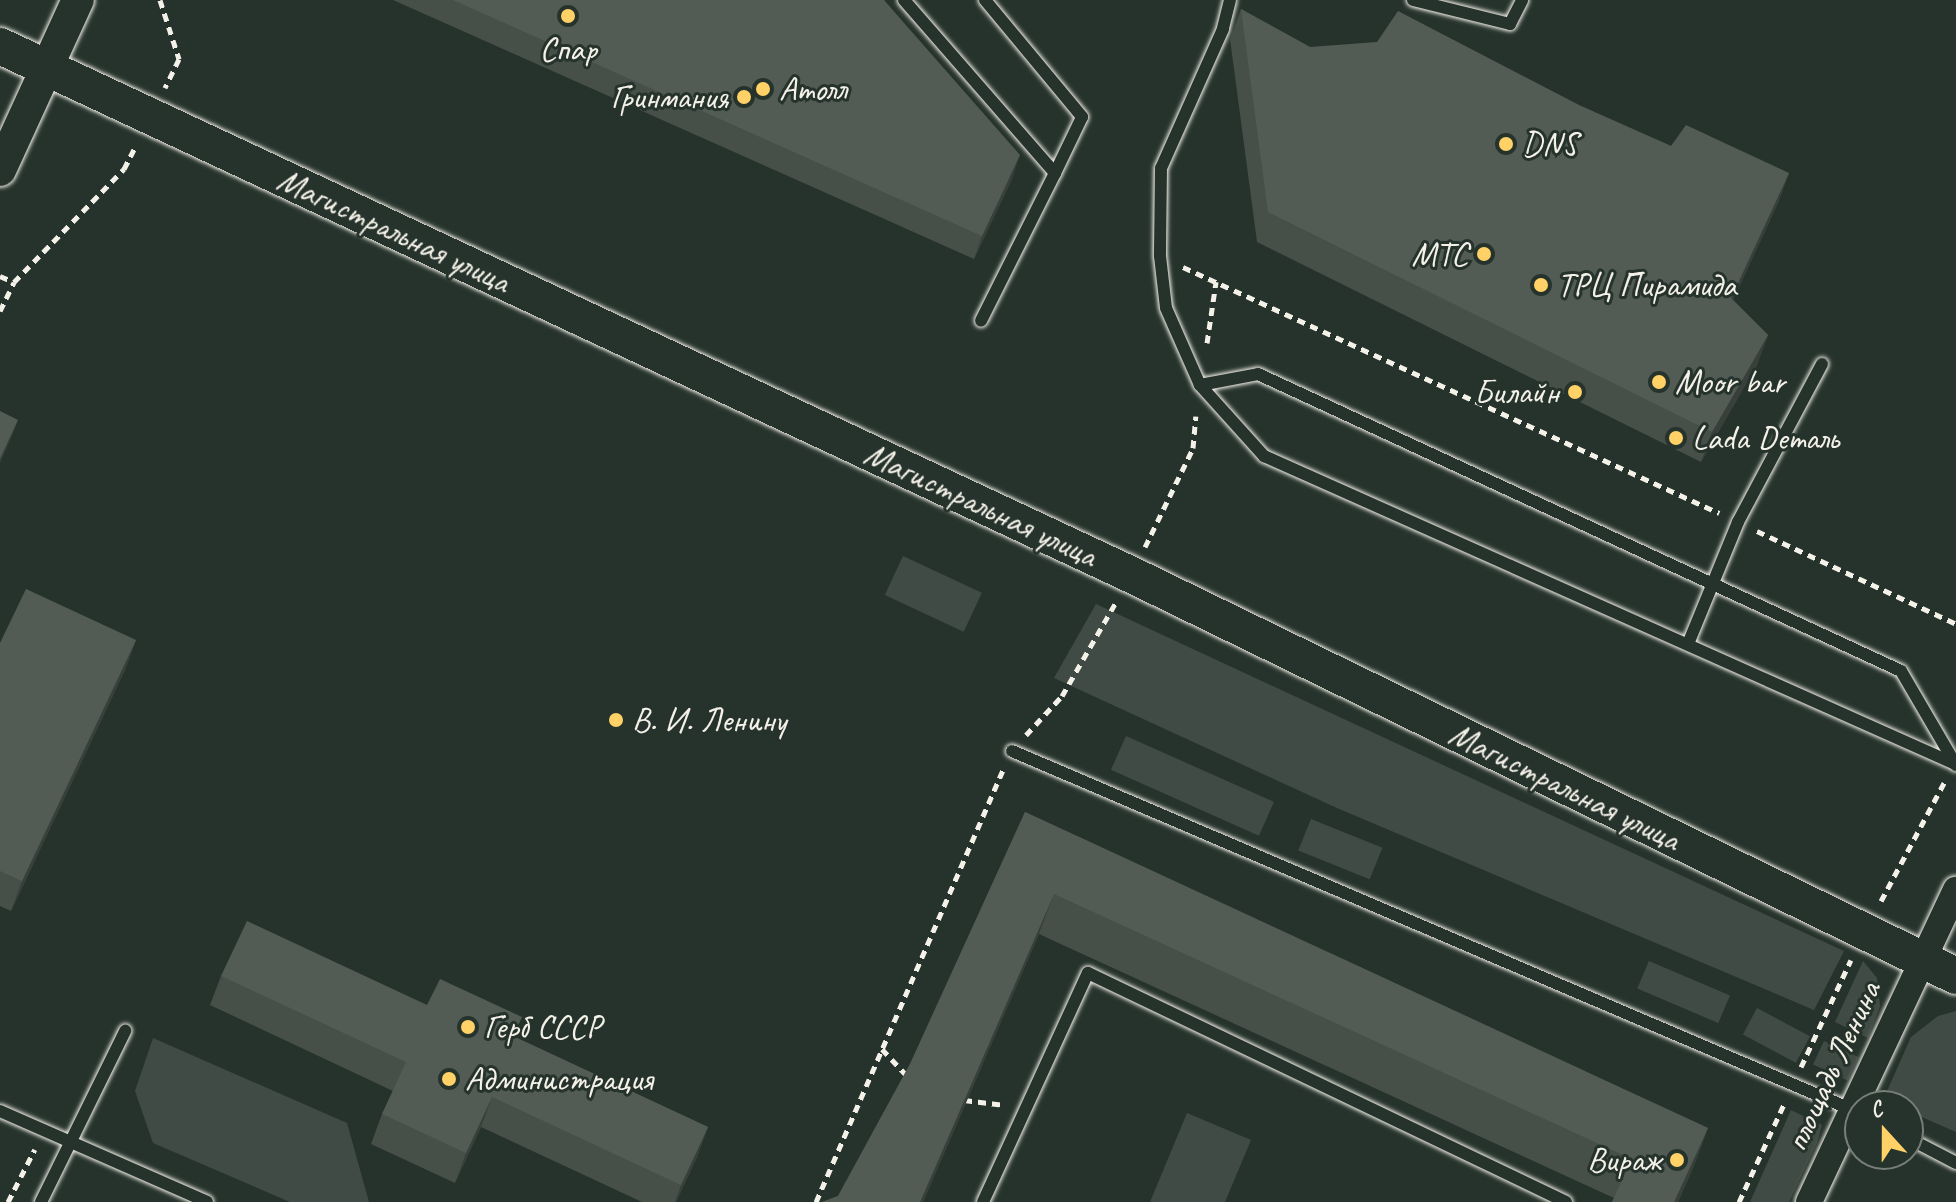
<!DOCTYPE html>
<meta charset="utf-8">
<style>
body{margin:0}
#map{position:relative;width:1956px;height:1202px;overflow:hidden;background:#26332d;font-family:Caveat,sans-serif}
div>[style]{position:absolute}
.green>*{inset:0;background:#414b45;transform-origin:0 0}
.path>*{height:5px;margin-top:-2.5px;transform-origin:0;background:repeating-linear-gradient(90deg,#f4f1e8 0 8px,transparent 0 14px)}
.roads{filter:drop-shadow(0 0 2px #f4f1e8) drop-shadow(0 0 2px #f4f1e8)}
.service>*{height:12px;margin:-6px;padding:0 6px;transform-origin:6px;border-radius:6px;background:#26332d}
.minor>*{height:26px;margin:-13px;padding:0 13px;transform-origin:13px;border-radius:13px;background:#26332d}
.tertiary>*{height:32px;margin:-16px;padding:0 16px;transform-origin:16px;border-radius:16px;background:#26332d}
.secondary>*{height:36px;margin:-18px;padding:0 18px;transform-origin:18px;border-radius:18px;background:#26332d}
.wall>*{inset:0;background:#474f49}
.shaded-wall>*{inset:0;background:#39403c}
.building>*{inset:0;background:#525c55}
.dots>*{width:22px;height:22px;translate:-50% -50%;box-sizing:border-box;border:4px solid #26332d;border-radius:50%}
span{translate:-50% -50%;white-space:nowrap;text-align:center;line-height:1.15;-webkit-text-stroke:6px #26332d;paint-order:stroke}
.poi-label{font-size:34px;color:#f4f1e8}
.left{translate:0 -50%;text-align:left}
.right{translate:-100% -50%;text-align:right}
.street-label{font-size:34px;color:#f4f1e8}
.north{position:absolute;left:1844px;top:1090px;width:80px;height:80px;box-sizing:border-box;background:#26332d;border:2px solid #787f78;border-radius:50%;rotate:339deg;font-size:22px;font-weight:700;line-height:32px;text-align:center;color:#f4f1e8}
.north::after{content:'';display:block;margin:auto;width:28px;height:36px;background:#ffd166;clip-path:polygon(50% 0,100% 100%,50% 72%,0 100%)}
</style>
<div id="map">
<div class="green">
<i style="left:903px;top:556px;width:87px;height:43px;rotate:25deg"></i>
<i style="clip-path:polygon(1096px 604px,1844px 951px,1814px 1010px,1337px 808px,1054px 678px)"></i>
<i style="left:1126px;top:736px;width:162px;height:37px;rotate:24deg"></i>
<i style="left:1311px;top:819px;width:77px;height:34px;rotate:22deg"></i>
<i style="left:1649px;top:961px;width:88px;height:30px;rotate:23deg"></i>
<i style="clip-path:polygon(1863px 961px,1877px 978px,1880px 1006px,1868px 1038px,1835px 1022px)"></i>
<i style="left:1757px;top:1008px;width:60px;height:30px;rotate:28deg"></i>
<i style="clip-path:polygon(1956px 1011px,1956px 1132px,1908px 1111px,1908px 1106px,1883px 1100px,1911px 1037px,1938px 1016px)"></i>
<i style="clip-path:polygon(153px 1038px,347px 1123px,369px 1202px,290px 1202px,153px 1143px,135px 1091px)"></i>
<i style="left:1824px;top:1041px;width:38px;height:26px;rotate:25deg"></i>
<i style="clip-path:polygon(1791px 1110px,1822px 1125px,1817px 1143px,1789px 1202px,1750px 1202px)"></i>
<i style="clip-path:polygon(1187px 1113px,1251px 1140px,1225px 1202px,1150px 1202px)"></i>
</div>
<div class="path">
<i style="left:160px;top:0;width:62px;rotate:72.1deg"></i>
<i style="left:179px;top:59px;width:32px;rotate:116deg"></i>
<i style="left:1183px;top:267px;width:590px;rotate:24.65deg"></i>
<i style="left:0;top:276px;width:15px;rotate:23deg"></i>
<i style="left:0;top:311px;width:32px;rotate:-64deg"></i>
<i style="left:14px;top:282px;width:158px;rotate:-45.8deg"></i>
<i style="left:124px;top:169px;width:25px;rotate:-63deg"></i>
<i style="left:1207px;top:343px;width:62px;rotate:-81.6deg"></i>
<i style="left:1757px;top:531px;width:220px;rotate:25deg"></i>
<i style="left:1145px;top:547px;width:110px;rotate:-64.1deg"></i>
<i style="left:1193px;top:448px;width:32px;rotate:-85deg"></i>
<i style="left:1026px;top:735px;width:53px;rotate:-47.3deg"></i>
<i style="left:1062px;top:696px;width:108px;rotate:-60.1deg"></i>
<i style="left:1881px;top:901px;width:134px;rotate:-61.9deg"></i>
<i style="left:882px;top:1049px;width:38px;rotate:47deg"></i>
<i style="left:1801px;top:1067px;width:118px;rotate:-65deg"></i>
<i style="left:964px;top:1100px;width:39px;rotate:7deg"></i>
<i style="left:8px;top:1202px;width:59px;rotate:-63deg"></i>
<i style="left:816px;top:1202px;width:471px;rotate:-66.6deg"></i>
<i style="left:1739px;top:1202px;width:110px;rotate:-65.3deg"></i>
</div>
<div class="roads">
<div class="service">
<i style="left:904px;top:0;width:230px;rotate:48.9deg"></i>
<i style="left:1055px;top:173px;width:165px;rotate:116.6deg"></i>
<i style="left:985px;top:0;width:152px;rotate:50.3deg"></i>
<i style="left:1082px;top:117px;width:62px;rotate:115.7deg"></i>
<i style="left:1230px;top:0;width:30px;rotate:104deg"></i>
<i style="left:1223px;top:29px;width:152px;rotate:114deg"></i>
<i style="left:1161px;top:168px;width:88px;rotate:90.7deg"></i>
<i style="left:1160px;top:256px;width:52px;rotate:83.4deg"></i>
<i style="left:1166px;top:308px;width:84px;rotate:66.2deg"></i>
<i style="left:1200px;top:385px;width:59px;rotate:-10.7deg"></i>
<i style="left:1258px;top:374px;width:708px;rotate:24.79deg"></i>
<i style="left:1901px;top:671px;width:109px;rotate:59.7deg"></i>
<i style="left:1413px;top:0;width:100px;rotate:13.9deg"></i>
<i style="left:1510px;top:24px;width:27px;rotate:-63deg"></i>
<i style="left:1200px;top:385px;width:96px;rotate:48deg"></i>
<i style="left:1264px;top:456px;width:757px;rotate:24.02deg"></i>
<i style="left:1688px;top:644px;width:132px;rotate:-67.7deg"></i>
<i style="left:1738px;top:522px;width:179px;rotate:-62deg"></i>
<i style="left:1012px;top:751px;width:917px;rotate:23.12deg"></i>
<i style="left:0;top:1111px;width:226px;rotate:23.7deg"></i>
<i style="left:1908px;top:1138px;width:54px;rotate:27.5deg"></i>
<i style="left:41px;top:1202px;width:191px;rotate:-63.8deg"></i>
<i style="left:983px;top:1202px;width:252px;rotate:-65.4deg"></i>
<i style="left:1088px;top:973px;width:530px;rotate:25.6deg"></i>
</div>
<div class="minor">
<i style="left:1809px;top:1202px;width:345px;rotate:-64.8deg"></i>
</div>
<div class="tertiary">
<i style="left:0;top:170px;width:187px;rotate:-65.4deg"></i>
</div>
<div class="secondary">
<i style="left:0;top:46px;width:1250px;rotate:25.05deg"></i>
<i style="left:1132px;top:575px;width:916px;rotate:25.95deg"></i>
</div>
</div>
<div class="wall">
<i style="clip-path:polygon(393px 0,884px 0,1012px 179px,974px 259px)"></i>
<i style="clip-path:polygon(1241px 9px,1310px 47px,1581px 106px,1671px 146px,1789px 173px,1778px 203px,1733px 300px,1768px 335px,1757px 365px,1701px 462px,1257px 242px,1230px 39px)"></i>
<i style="clip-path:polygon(136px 640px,125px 670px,11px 911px,0 906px,0 643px)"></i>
<i style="clip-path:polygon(1025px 812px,1708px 1128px,1693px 1168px,1678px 1202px,1612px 1202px,1614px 1198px,1039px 934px,923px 1202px,822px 1202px,838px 1196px,910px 1064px)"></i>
<i style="clip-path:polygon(221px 976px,427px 1005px,515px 1037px,708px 1127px,697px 1157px,676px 1202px,642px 1202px,481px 1127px,455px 1183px,371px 1144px,382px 1114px,393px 1091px,210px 1005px)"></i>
</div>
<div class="shaded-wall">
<i style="clip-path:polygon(1020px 155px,1012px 179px,974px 259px,982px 236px)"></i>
<i style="clip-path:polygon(1789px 173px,1778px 203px,1720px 328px,1731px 298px)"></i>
<i style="clip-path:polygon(1768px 335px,1757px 365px,1701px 462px,1712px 432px)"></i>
<i style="clip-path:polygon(18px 420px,12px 436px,0 463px,0 459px)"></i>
<i style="clip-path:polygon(136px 640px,125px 670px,11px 911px,22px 881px)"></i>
<i style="clip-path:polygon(1054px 894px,1039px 934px,923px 1202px,920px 1202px)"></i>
<i style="clip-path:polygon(492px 1097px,481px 1127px,455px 1183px,466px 1153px)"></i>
<i style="clip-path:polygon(708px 1127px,697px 1157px,676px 1202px,675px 1202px,681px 1185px)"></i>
<i style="clip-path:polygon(1708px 1128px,1693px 1168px,1678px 1202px,1674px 1202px)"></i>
</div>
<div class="building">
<i style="clip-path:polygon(453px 0,884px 0,1020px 155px,982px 236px)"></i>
<i style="clip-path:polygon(1241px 9px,1310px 47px,1377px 42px,1398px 11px,1581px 106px,1671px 146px,1686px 125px,1789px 173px,1731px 298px,1768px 335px,1712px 432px,1268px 212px)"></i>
<i style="clip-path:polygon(0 411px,18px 420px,0 459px)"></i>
<i style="clip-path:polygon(26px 589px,136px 640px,22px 881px,0 871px,0 643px)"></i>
<i style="clip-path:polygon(1025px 812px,1708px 1128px,1674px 1202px,1612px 1202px,1632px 1159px,1054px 894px,920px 1202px,822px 1202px,838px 1196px,910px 1064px)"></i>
<i style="clip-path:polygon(247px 921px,427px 1005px,440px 979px,522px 1017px,513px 1036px,708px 1127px,681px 1185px,492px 1097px,466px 1153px,382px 1114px,406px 1062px,221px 976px)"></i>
</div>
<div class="dots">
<i style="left:568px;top:16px;background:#ffd166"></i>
<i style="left:763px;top:89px;background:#ffd166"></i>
<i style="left:744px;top:97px;background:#ffd166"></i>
<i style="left:1506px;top:144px;background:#ffd166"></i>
<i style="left:1484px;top:254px;background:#ffd166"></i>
<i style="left:1541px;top:285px;background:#ffd166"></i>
<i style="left:1659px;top:382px;background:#ffd166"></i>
<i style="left:1575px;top:392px;background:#ffd166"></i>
<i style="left:1676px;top:438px;background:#ffd166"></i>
<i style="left:616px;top:720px;background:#ffd166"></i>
<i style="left:468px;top:1027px;background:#ffd166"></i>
<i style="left:449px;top:1079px;background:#ffd166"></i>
<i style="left:1677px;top:1160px;background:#ffd166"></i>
</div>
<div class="poi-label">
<span style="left:568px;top:49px">Спар</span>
<span class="left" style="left:779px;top:89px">Атолл</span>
<span class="right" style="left:728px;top:97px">Гринмания</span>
<span class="left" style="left:1522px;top:144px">DNS</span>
<span class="right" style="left:1468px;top:254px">МТС</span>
<span class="left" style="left:1557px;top:285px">ТРЦ Пирамида</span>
<span class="left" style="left:1675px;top:382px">Moor bar</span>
<span class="right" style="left:1559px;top:392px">Билайн</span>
<span class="left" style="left:1692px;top:438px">Lada Dеталь</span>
<span class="left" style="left:632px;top:720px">В. И. Ленину</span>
<span class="left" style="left:484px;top:1027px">Герб СССР</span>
<span class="left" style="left:465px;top:1079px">Администрация</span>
<span class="right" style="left:1661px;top:1160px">Вираж</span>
</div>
<div class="street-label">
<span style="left:394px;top:230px;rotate:25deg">Магистральная улица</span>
<span style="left:981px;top:504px;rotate:25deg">Магистральная улица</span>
<span style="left:1565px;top:786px;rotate:26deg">Магистральная улица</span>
<span style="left:1832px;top:1066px;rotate:-65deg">площадь Ленина</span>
</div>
<div class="north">С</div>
</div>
